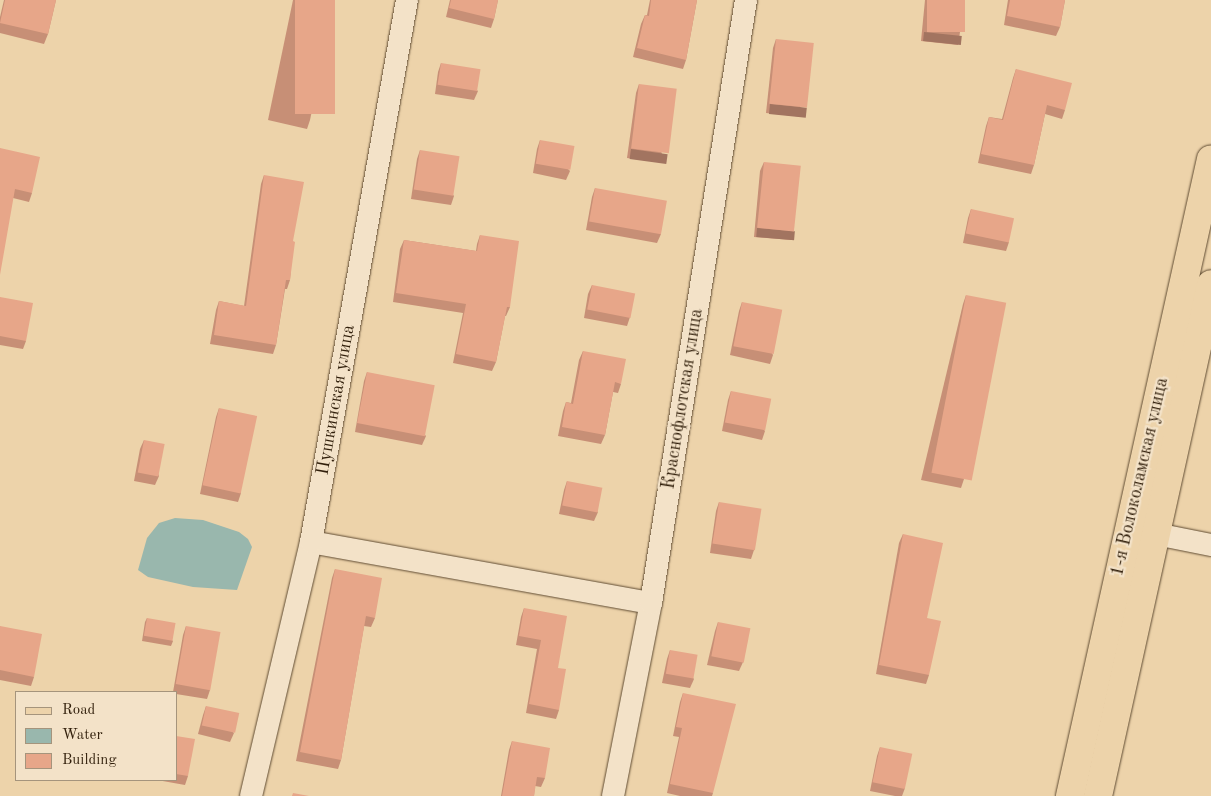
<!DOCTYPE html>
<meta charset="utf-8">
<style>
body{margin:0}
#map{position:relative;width:1211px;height:796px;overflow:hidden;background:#edd3aa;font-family:"Old Standard TT",serif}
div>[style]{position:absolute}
.water>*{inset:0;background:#99b7ad}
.roads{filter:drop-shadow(0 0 1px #604c33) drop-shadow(0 0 1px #604c33)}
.minor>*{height:22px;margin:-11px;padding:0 11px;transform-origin:11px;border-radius:11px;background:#f3e2c8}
.primary>*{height:28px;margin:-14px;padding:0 14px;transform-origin:14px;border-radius:14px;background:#edd3aa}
.wall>*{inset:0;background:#c78f76}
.shaded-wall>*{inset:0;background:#a27460;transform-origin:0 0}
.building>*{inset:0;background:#e7a689;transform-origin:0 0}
span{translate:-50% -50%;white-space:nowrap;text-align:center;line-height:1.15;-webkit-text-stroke:4.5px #f3e2c8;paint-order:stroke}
.street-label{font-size:18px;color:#311f0b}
.legend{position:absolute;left:15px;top:691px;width:162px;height:90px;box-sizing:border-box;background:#f3e2c8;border:1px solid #a5947c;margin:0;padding:6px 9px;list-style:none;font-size:15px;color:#311f0b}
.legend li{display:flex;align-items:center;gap:10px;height:25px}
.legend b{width:25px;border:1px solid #a5947c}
</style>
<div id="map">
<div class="water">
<i style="clip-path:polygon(175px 518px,203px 520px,239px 532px,248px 539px,252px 547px,237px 590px,193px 587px,148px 577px,138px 570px,147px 538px,159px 523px)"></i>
</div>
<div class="roads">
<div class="minor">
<i style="left:1156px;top:534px;width:56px;rotate:11.3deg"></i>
<i style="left:311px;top:542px;width:345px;rotate:10.2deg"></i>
<i style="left:251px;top:796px;width:261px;rotate:-76.7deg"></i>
<i style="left:311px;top:542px;width:550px;rotate:-79.96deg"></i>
<i style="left:613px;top:796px;width:197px;rotate:-78.9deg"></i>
<i style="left:651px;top:603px;width:610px;rotate:-81.05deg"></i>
</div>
<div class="primary">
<i style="left:1070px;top:796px;width:652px;rotate:-77.52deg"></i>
<i style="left:1098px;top:796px;width:524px;rotate:-77.55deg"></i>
</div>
</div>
<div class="wall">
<i style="clip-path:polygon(4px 0,56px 0,48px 34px,44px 44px,0 33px,0 17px)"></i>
<i style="clip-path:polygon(293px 0,335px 0,310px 120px,307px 129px,268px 120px)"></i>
<i style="clip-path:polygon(450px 0,498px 0,494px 19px,491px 28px,446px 17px)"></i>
<i style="clip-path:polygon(650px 0,697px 0,686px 60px,683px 69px,633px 57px,641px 24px,645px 15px,647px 15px)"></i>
<i style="clip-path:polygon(925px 0,965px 0,958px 45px,921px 41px)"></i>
<i style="clip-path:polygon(1008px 0,1065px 0,1060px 27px,1056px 36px,1004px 25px)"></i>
<i style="clip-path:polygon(776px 39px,804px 117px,766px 113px,773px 48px)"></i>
<i style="clip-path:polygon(441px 63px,478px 91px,474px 100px,435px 94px,438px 72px)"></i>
<i style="clip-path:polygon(1016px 69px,1065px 110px,1062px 119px,1045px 114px,1034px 165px,1031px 174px,978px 163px,986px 126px,989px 117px,1002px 119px,1013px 78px)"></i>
<i style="clip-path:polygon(639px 84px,665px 163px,627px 158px,636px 93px)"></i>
<i style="clip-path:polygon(540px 140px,570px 171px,566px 180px,533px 173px,537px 149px)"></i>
<i style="clip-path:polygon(0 148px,32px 193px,29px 202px,13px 198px)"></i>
<i style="clip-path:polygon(420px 150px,454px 196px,451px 205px,411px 199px,417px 159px)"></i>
<i style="clip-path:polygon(764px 162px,792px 240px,754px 237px,760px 171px)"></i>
<i style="clip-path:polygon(264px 175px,293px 241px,290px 280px,287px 289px,285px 289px,276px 345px,273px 354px,210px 344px,216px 310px,219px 301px,244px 306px,261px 184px)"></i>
<i style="clip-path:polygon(595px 188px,661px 234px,657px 243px,586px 230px,592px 197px)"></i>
<i style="clip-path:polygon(971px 209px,1009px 242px,1006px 251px,963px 243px,968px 218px)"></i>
<i style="clip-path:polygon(480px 235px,510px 307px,506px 316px,505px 316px,496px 362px,492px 371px,453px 363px,463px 313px,393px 302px,400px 249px,404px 240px,476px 251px,477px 244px)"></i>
<i style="clip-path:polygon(592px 285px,630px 317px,627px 326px,584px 318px,588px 294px)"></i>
<i style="clip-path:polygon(966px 295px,964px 479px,961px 488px,921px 480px,963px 304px)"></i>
<i style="clip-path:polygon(0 297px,26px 341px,23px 349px,0 345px)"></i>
<i style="clip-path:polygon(742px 302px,773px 355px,770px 364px,730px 355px,739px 311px)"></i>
<i style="clip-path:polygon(583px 351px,621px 384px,618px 393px,613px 392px,605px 435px,601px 444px,558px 436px,563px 411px,566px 402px,571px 403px,579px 360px)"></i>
<i style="clip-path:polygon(367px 372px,426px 436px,422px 445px,355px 432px,364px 381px)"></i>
<i style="clip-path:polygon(731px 391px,765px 431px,762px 440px,722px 431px,728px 400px)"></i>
<i style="clip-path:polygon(219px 408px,241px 493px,238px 502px,200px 494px,216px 417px)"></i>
<i style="clip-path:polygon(144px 440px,159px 476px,155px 485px,134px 481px,140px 449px)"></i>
<i style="clip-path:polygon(567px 481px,598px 512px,594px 521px,559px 514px,564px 490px)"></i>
<i style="clip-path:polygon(719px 502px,754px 550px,751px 559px,710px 553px,716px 511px)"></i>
<i style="clip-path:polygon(903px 534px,927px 618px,929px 675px,926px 684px,876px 674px,899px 543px)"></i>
<i style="clip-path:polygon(335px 569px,375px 618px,371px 627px,364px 626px,341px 760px,338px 769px,296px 761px,332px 578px)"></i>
<i style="clip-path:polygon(524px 608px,558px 668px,559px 710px,556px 719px,526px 713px,537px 649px,516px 645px,521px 617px)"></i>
<i style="clip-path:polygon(147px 618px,173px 641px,171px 646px,142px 641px,145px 622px)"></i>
<i style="clip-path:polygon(718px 622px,743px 662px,739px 671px,707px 665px,715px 631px)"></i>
<i style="clip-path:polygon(0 626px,34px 677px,31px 686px,0 680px)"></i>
<i style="clip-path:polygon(186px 626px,210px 690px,207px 699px,176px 694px,176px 692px,173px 692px,183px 635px)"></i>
<i style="clip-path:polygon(670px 650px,694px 679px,690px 688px,662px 683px,667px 659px)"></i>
<i style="clip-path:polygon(683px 693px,713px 793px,712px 796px,680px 796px,667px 793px,679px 737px,673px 736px,680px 702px)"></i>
<i style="clip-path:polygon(206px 706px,234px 733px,230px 742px,198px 734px,203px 715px)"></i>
<i style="clip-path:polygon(176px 736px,188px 776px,185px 785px,157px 780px,176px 780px)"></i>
<i style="clip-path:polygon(512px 741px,545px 778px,541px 787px,535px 786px,534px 796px,501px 796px,509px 750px)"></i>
<i style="clip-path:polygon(880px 747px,905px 788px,902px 796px,895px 796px,870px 791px,877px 756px)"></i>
</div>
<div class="shaded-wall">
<i style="left:924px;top:32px;width:38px;height:9px;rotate:6deg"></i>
<i style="left:770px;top:104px;width:37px;height:10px;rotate:6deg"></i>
<i style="left:631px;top:149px;width:37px;height:10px;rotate:8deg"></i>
<i style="left:757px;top:228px;width:38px;height:9px;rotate:5deg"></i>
</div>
<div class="building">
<i style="clip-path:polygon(5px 0,56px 0,48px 34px,0 23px)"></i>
<i style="left:295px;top:0;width:40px;height:114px"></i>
<i style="clip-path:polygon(451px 0,498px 0,494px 19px,449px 8px)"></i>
<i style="clip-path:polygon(651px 0,697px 0,686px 60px,637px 48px,645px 15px,649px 16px)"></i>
<i style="left:927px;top:0;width:38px;height:32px"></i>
<i style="clip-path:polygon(1010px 0,1065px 0,1060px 27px,1007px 16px)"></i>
<i style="left:776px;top:39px;width:38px;height:65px;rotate:6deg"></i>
<i style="left:441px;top:63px;width:40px;height:22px;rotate:9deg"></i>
<i style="clip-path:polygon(1016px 69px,1072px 83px,1065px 110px,1047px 105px,1034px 165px,981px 154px,989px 117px,1003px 120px)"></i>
<i style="left:639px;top:84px;width:38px;height:65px;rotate:7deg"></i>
<i style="left:540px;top:140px;width:35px;height:24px;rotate:10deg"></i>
<i style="clip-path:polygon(0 148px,40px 157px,32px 193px,15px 189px,0 275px)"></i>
<i style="left:420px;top:150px;width:40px;height:40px;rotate:9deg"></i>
<i style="left:764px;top:162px;width:37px;height:66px;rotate:6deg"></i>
<i style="clip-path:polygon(264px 175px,304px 182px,293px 241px,295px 242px,290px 280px,286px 280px,276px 345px,214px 335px,219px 301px,246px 306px)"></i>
<i style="left:595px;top:188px;width:73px;height:34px;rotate:10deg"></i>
<i style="left:971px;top:209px;width:44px;height:25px;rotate:12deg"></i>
<i style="clip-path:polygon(480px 235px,519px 241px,510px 307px,507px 307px,496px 362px,456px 354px,466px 304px,396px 293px,404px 240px,477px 251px)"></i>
<i style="left:592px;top:285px;width:44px;height:25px;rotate:11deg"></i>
<i style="left:966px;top:295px;width:41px;height:181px;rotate:11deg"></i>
<i style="clip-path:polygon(0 297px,33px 303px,26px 341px,0 336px)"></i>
<i style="left:742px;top:302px;width:41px;height:45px;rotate:11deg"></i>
<i style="clip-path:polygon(583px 351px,626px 359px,621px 384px,615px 382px,605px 435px,562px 427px,566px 402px,573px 404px)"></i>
<i style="left:367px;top:372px;width:69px;height:52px;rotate:11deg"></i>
<i style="left:731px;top:391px;width:41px;height:32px;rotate:11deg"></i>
<i style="left:219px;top:408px;width:39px;height:79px;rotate:12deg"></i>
<i style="left:144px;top:440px;width:21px;height:33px;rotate:11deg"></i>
<i style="left:567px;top:481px;width:36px;height:25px;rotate:11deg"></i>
<i style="left:719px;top:502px;width:43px;height:42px;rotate:9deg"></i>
<i style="clip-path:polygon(903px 534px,943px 543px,927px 618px,941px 621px,929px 675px,879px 665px)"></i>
<i style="clip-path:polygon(335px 569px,382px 578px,375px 618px,366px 616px,341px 760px,300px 752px)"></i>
<i style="clip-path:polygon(524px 608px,567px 616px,558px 668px,566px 669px,559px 710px,529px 704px,541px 640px,519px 636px)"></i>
<i style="left:147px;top:618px;width:29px;height:18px;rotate:10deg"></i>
<i style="left:718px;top:622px;width:33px;height:35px;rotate:11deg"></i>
<i style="clip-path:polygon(0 626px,42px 634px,34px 677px,0 670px)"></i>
<i style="left:186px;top:626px;width:35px;height:59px;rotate:10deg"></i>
<i style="left:670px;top:650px;width:28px;height:24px;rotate:10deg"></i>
<i style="clip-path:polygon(683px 693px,736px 704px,713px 793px,670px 784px,682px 728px,676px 727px)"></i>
<i style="left:206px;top:706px;width:34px;height:20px;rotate:12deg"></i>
<i style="clip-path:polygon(176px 736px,195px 739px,188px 776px,176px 774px)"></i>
<i style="clip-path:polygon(512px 741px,550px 748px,545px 778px,537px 777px,534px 796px,502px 796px)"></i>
<i style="left:880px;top:747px;width:33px;height:36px;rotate:12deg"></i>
<i style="clip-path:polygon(293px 793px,309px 796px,292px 796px)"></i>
</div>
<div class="street-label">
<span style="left:683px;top:399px;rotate:-81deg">Краснофлотская улица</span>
<span style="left:336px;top:400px;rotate:-80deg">Пушкинская улица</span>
<span style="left:1140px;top:477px;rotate:-77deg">1-я Волоколамская улица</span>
</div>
<ul class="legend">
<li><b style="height:6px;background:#edd3aa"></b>Road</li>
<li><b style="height:14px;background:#99b7ad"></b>Water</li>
<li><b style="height:14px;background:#e7a689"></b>Building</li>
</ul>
</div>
